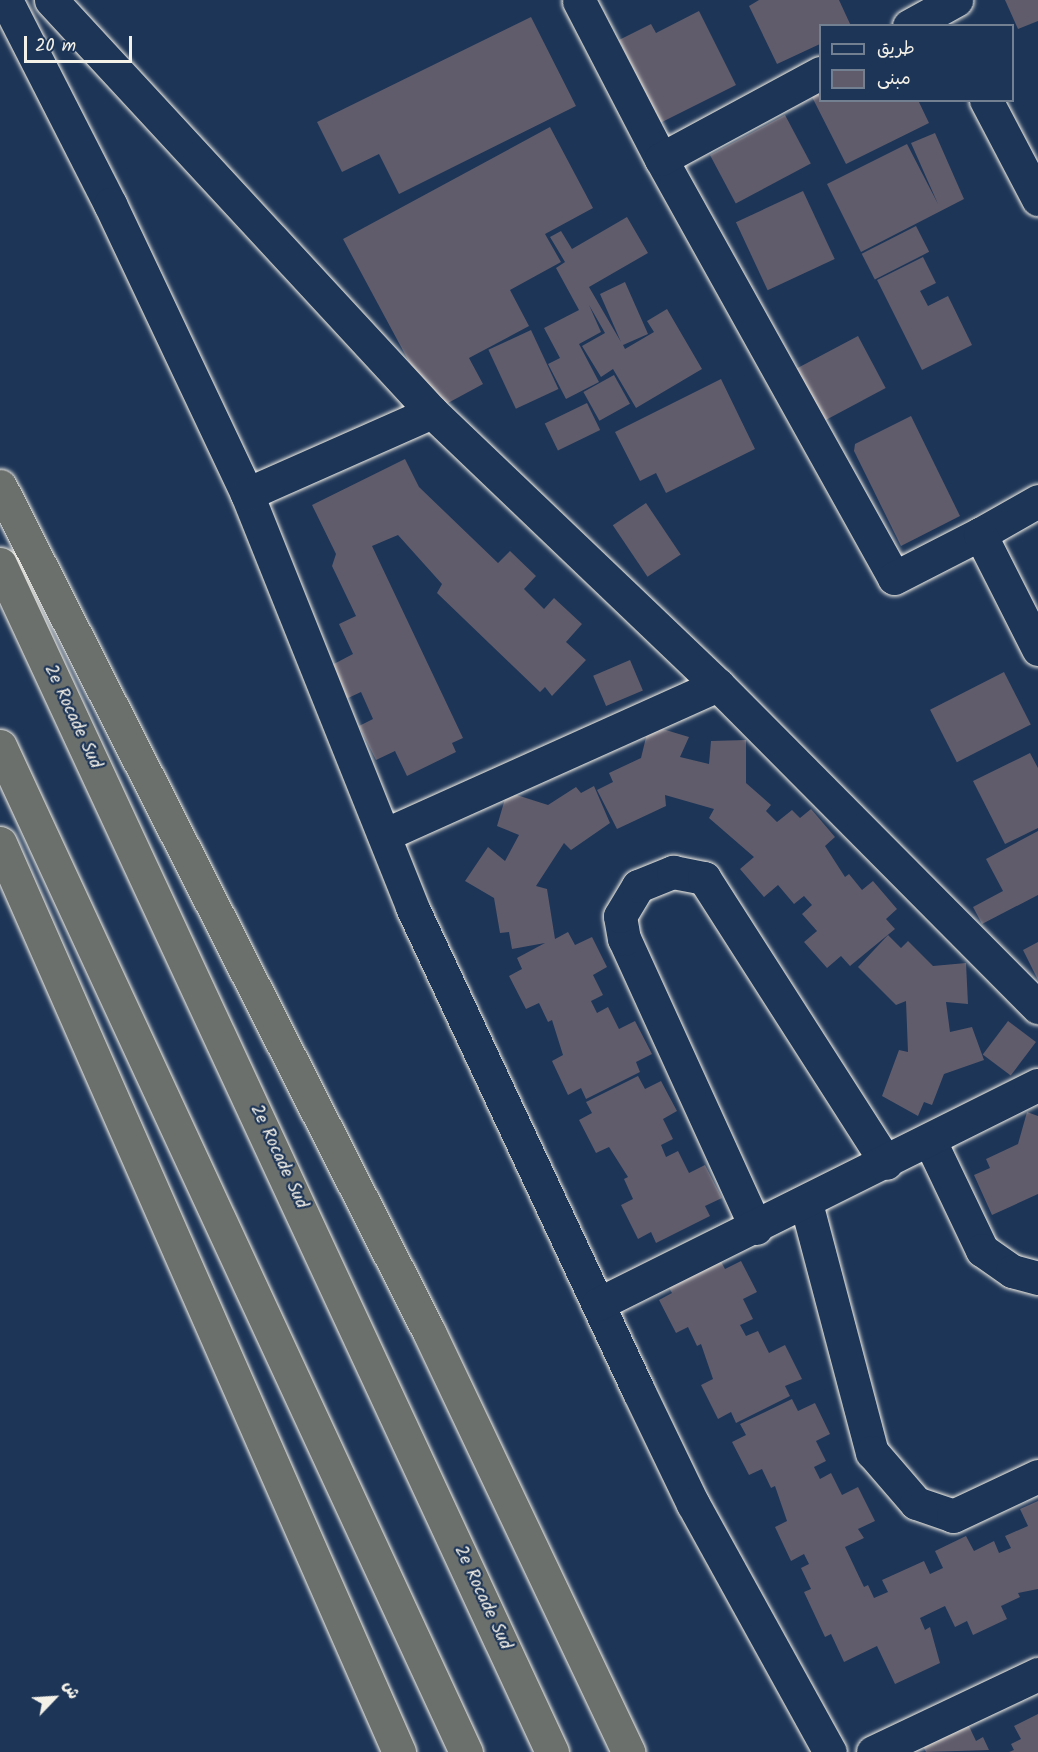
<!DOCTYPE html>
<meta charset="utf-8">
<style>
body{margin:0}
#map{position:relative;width:1038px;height:1752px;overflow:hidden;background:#1d3557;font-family:Kalam,"Playpen Sans Arabic",sans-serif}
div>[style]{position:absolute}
.building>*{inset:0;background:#605c6c;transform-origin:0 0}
.roads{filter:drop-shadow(0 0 2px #f4f1e8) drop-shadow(0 0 2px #f4f1e8)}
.minor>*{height:33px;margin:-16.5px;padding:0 16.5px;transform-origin:16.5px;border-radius:16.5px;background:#1d3557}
.highway>*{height:33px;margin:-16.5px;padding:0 16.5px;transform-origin:16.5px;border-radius:16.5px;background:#6c706d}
span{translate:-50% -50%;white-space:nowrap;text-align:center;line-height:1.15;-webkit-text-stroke:4.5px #1d3557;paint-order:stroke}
.street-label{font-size:18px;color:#f4f1e8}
.legend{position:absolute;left:819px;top:24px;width:195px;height:78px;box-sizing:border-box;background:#1d3557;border:2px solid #738091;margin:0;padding:8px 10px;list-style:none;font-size:18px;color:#f4f1e8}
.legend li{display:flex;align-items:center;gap:12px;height:30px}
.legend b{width:30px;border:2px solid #738091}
.north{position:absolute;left:24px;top:1668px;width:60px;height:60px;-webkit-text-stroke:4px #1d3557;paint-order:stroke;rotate:65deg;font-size:16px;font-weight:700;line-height:24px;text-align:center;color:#f4f1e8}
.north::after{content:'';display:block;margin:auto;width:21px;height:27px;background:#f4f1e8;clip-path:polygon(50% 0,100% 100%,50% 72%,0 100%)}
.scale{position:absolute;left:24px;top:36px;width:108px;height:27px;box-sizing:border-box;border:3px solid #f4f1e8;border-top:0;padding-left:8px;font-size:18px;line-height:21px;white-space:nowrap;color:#f4f1e8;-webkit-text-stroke:4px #1d3557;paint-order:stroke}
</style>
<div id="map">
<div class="building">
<i style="clip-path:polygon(759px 0,839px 0,851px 26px,820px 26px,820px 44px,777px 64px,749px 6px)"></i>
<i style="clip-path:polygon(1005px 0,1038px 0,1038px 21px,1018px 29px)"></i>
<i style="clip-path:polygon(699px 11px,736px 85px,660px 123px,619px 40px,651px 24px,656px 33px)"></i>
<i style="clip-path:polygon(531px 17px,576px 106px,399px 194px,379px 154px,342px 172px,317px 122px)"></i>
<i style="clip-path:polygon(820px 91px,820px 100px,918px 100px,929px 123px,846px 164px,811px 95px)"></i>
<i style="left:785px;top:115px;width:55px;height:85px;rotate:62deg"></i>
<i style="clip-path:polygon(550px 127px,593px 208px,545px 234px,561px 262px,510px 290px,529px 326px,469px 358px,483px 384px,435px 410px,343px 239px)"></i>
<i style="clip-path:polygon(935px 133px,964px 199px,861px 252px,827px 184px,907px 144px,938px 204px,911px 143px)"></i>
<i style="left:803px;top:191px;width:75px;height:74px;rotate:65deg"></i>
<i style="clip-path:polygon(627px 217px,648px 253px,589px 287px,621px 342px,600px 294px,625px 282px,648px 334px,623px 345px,625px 349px,654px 332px,647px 321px,667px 309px,702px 369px,636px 408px,613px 369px,601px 377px,582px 346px,605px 333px,589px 305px,601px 332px,579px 344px,599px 382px,566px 399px,548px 364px,560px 358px,544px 328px,579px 310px,556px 268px,565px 262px,550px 237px,561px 231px,572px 249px)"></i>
<i style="left:916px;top:226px;width:29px;height:61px;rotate:63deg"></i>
<i style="clip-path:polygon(923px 257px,936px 283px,920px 291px,928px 306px,948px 296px,972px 345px,922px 370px,877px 280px)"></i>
<i style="left:531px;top:330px;width:65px;height:47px;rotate:65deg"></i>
<i style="left:858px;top:336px;width:59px;height:70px;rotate:62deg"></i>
<i style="left:614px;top:375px;width:33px;height:35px;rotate:61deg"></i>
<i style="clip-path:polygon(721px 379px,755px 449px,666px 493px,656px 473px,640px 481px,615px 432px)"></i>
<i style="left:587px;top:403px;width:30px;height:47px;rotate:64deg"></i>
<i style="clip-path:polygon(911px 416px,960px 516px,901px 546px,854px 451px,855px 444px)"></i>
<i style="clip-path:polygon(405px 459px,419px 487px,498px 563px,510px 551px,536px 576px,524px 589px,544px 609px,554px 598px,582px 624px,566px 642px,586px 660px,552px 696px,545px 687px,540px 692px,437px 593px,442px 584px,398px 535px,372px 546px,463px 738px,452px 743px,456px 752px,407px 776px,395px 751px,376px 760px,359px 726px,373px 719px,361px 692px,346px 699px,330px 666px,353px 654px,339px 624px,356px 616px,332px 566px,336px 554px,312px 505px)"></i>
<i style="left:646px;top:503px;width:62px;height:40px;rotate:56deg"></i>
<i style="left:630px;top:660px;width:33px;height:40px;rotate:67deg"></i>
<i style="left:1004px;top:672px;width:59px;height:83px;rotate:63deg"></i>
<i style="clip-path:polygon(649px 725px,689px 737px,680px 757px,709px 764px,711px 741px,746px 740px,746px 783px,771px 805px,766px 811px,777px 822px,792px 810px,800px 818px,811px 809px,835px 837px,825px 846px,845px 877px,849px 874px,862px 890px,873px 881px,897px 909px,886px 919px,895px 929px,850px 966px,841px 956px,827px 968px,804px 942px,817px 931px,802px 914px,812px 905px,804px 896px,794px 904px,778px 885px,764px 897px,740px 869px,754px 857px,709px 818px,714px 809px,665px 795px,666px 806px,617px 829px,597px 790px,613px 782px,609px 773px,641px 758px)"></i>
<i style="clip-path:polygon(1030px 753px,1038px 768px,1038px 828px,1005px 844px,973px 781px)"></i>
<i style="clip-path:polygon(594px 786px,610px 823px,571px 850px,564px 843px,536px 886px,547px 889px,555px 939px,568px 932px,575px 945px,592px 937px,607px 967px,593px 975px,603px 995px,591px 1001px,597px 1013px,608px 1007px,619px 1029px,635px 1021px,652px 1054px,636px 1062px,640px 1072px,586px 1099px,581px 1088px,568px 1095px,552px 1061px,563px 1055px,552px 1020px,548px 1022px,539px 1003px,526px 1009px,509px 976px,522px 969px,517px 958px,545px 943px,512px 949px,509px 932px,500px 933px,494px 898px,465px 881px,488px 847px,505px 861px,519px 835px,497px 826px,507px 792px,548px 805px,576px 787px,581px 793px)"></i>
<i style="clip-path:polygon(1038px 831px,1038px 895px,982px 924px,973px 907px,1003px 891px,986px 859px)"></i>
<i style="clip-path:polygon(888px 935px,901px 948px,908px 941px,933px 966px,966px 963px,968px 1004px,946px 1002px,950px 1032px,972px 1027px,984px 1060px,944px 1074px,932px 1105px,924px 1102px,918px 1116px,882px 1096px,899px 1050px,908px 1052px,906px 1001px,896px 1005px,858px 967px)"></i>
<i style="clip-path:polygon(1038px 942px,1038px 980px,1023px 950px)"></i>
<i style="left:1008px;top:1021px;width:35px;height:42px;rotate:37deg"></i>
<i style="clip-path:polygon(638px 1076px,645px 1089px,661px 1081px,677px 1111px,663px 1119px,673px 1139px,661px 1145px,666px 1157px,678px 1151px,689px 1173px,705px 1165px,722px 1198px,705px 1206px,710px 1216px,656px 1243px,651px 1232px,638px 1239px,621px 1205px,633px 1199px,624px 1179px,628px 1177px,609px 1147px,596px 1153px,579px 1120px,592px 1113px,586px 1102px)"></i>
<i style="clip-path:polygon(1027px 1112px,1038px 1116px,1038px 1194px,992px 1215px,974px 1175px,990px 1168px,986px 1159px,1018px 1144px)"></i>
<i style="clip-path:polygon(718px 1256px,725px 1269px,741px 1261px,757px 1292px,743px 1299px,753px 1319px,740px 1325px,746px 1336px,758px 1331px,769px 1353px,785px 1345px,802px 1379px,785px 1386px,790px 1396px,736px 1423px,731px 1412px,718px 1419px,701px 1385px,713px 1379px,701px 1344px,697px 1346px,688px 1327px,676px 1333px,659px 1300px,672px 1293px,666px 1282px)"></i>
<i style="clip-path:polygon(792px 1399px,798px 1411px,815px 1403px,830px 1434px,816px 1441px,826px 1461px,814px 1467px,820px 1479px,831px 1473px,842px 1495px,858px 1487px,875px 1521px,858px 1529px,864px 1538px,845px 1547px,864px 1587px,868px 1585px,874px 1598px,888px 1592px,882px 1580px,924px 1561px,930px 1574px,943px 1568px,935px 1551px,966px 1536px,974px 1551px,994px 1541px,999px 1553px,1011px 1548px,1005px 1536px,1028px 1526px,1020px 1509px,1038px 1501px,1038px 1589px,1018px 1593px,1020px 1597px,1001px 1606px,1007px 1619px,973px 1635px,967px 1621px,955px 1627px,945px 1606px,920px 1618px,925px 1630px,930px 1627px,940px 1663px,895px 1684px,877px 1646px,844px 1662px,831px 1634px,825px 1637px,804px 1592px,811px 1589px,801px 1568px,809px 1564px,804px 1554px,791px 1561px,775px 1527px,787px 1521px,775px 1486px,771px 1488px,762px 1469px,749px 1475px,732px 1442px,746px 1435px,740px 1424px)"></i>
<i style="clip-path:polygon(1038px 1714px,1038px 1752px,1009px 1752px,1014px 1750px,1011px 1744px,1021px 1739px,1014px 1726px)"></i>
<i style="clip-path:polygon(967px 1722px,976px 1741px,983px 1737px,989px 1750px,926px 1752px,922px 1744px)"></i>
</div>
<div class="roads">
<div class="minor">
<i style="left:6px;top:0;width:229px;rotate:63deg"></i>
<i style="left:110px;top:204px;width:321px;rotate:64.7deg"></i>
<i style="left:247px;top:494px;width:445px;rotate:68.2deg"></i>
<i style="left:412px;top:907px;width:535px;rotate:64.92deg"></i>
<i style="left:639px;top:1392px;width:124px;rotate:64.3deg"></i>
<i style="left:693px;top:1504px;width:283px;rotate:61.1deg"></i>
<i style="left:51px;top:0;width:561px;rotate:47.24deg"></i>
<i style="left:432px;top:412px;width:395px;rotate:43.7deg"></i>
<i style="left:718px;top:685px;width:454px;rotate:45.2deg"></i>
<i style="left:579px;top:1px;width:178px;rotate:62.6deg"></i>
<i style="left:661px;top:159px;width:479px;rotate:60.9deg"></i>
<i style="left:894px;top:578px;width:97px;rotate:-27.1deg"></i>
<i style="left:909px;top:26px;width:54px;rotate:-29deg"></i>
<i style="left:986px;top:100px;width:112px;rotate:62.3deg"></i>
<i style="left:661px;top:159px;width:181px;rotate:-28.4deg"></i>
<i style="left:247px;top:494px;width:202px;rotate:-23.9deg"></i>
<i style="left:1038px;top:501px;width:67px;rotate:150.4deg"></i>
<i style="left:980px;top:534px;width:129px;rotate:63.2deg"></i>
<i style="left:384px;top:835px;width:366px;rotate:-24.2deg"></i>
<i style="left:930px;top:1141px;width:121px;rotate:64.5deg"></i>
<i style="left:982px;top:1250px;width:37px;rotate:35deg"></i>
<i style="left:1012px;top:1271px;width:27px;rotate:15deg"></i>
<i style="left:806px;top:1203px;width:258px;rotate:75.2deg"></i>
<i style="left:872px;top:1452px;width:67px;rotate:49.2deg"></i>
<i style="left:916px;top:1503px;width:39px;rotate:19deg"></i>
<i style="left:953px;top:1516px;width:94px;rotate:-25.2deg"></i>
<i style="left:756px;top:1228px;width:318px;rotate:-114.5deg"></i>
<i style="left:624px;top:939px;width:23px;rotate:-100deg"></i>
<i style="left:620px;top:916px;width:35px;rotate:-59deg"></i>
<i style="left:638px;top:886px;width:38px;rotate:-22deg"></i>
<i style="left:673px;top:872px;width:32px;rotate:11deg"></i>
<i style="left:704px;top:878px;width:338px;rotate:57.4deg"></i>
<i style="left:598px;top:1304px;width:491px;rotate:-26.5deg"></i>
<i style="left:873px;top:1752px;width:183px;rotate:-25.3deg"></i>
</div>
<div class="highway">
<i style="left:0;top:486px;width:949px;rotate:63.11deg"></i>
<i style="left:429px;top:1332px;width:465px;rotate:64.6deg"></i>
<i style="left:0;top:564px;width:1310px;rotate:65.08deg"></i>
<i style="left:0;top:746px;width:1109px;rotate:65.15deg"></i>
<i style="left:0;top:843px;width:993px;rotate:66.3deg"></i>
</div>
</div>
<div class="street-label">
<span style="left:72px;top:717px;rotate:65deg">2e Rocade Sud</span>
<span style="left:278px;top:1157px;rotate:65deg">2e Rocade Sud</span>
<span style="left:482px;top:1598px;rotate:65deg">2e Rocade Sud</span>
</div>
<ul class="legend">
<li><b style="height:8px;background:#1d3557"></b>طريق</li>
<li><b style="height:16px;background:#605c6c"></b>مبنى</li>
</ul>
<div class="north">ش</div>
<div class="scale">20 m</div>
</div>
